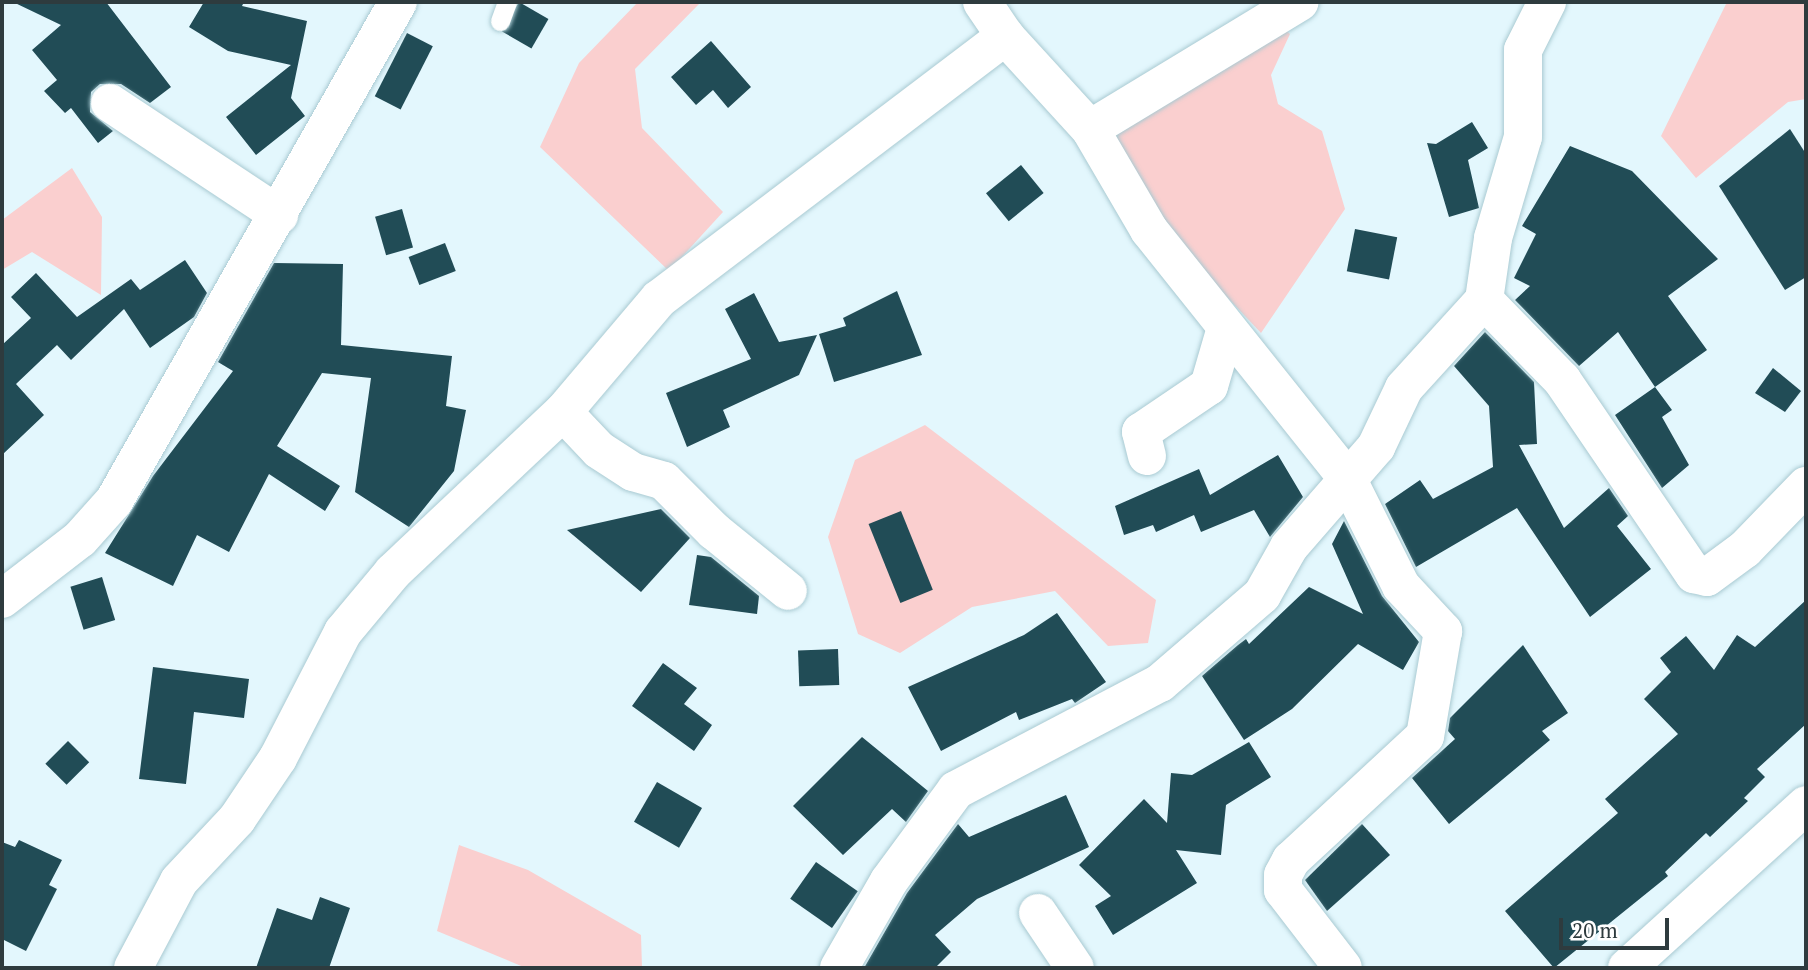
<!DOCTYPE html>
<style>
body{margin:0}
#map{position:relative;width:1808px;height:970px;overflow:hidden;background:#e3f7fd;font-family:"PT Serif",serif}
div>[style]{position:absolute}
.green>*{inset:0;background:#facfcf}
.building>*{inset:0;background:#214c56;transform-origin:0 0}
.roads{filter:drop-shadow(0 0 2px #a9cad2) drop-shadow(0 0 2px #a9cad2)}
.lane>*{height:19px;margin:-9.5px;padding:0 9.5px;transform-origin:9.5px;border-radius:9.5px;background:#fff}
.street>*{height:38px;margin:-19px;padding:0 19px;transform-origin:19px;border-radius:19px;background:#fff}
span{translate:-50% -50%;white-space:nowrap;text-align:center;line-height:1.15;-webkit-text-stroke:7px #fff;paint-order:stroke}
.frame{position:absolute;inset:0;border:4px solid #2e3b3e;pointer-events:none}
.scale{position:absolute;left:1559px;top:918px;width:110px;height:32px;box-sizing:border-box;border:4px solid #2e3b3e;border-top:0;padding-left:9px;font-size:21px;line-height:24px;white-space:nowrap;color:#2e3b3e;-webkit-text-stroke:5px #fff;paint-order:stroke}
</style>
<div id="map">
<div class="green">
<i style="clip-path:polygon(638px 2px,701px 2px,635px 69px,642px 128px,723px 212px,669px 271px,540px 147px,579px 63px)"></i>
<i style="clip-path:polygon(1727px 2px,1806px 2px,1806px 99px,1788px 102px,1696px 178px,1661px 136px)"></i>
<i style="clip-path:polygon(1265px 11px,1290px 34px,1271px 75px,1278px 104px,1322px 131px,1345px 209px,1261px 333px,1158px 224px,1096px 113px)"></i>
<i style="clip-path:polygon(72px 168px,102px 217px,101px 295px,32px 252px,2px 270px,2px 220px)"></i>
<i style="clip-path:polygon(925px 425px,1156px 600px,1148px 643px,1108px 646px,1055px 591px,972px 607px,900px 653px,858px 634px,828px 537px,855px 460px)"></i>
<i style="clip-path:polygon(459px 845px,528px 870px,641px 935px,642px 968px,526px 968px,437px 931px)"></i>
</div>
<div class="building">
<i style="clip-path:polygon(13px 2px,106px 2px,171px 87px,150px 103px,121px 84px,100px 84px,91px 92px,90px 112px,113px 131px,98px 143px,71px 108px,65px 113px,44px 91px,57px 80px,32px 50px,61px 25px)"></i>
<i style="clip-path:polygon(204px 2px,244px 2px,242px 6px,307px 21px,291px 98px,305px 116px,256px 155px,226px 117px,291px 65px,228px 51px,189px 27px)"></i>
<i style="left:519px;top:2px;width:34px;height:34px;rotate:30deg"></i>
<i style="left:407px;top:33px;width:29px;height:71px;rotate:27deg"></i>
<i style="clip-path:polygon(711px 41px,751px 87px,728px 108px,713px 90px,696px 105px,671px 77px)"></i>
<i style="clip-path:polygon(1472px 122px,1488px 148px,1468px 160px,1479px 208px,1449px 217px,1427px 143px,1436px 144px)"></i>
<i style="clip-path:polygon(1790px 129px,1806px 154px,1806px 277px,1785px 290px,1719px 186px)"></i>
<i style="clip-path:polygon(1570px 146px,1632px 171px,1718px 259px,1668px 296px,1707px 350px,1655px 387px,1618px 332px,1579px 366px,1515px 300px,1530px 286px,1514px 278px,1536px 234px,1522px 226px)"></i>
<i style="left:1021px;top:165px;width:36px;height:45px;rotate:51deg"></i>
<i style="left:402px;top:209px;width:40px;height:28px;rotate:74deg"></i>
<i style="left:1355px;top:229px;width:43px;height:43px;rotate:11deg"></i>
<i style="left:445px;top:243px;width:30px;height:39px;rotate:69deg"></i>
<i style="clip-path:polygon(185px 260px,207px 293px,194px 317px,150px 348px,124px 309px,71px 360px,57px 345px,16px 384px,44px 415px,2px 455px,2px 345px,31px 318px,11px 297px,36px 273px,77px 317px,131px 279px,140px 290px)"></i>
<i style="clip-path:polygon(274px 263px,343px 264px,341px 345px,452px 356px,446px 406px,466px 410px,454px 471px,409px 527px,355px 492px,371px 378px,322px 373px,277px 446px,340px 486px,325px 511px,269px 474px,229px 552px,197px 535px,173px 586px,105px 553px,153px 476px,233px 371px,218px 362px)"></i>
<i style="clip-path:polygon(897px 291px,922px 355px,834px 382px,819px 334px,846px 326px,843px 318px)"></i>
<i style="clip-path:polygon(754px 293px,779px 342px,817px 335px,799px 375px,723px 410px,730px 427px,687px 447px,666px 393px,751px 359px,725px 309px)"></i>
<i style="clip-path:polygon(1485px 332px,1534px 382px,1537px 444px,1519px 445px,1564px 528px,1609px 488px,1628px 516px,1617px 526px,1651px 569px,1590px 617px,1517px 508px,1416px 567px,1385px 504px,1420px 480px,1433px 499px,1493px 467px,1489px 406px,1454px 366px)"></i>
<i style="clip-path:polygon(1773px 368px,1801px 391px,1785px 412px,1755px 393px)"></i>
<i style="clip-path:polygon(1655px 387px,1672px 410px,1662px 417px,1689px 465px,1662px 488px,1615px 415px)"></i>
<i style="clip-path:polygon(1278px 455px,1303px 497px,1270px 537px,1254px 510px,1201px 532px,1194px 515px,1156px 532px,1153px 525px,1124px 535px,1115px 506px,1199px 469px,1210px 495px)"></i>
<i style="clip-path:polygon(661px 509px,690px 538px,641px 592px,567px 530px)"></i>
<i style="left:901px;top:511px;width:85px;height:35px;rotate:68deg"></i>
<i style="clip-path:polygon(1344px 521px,1382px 596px,1419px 642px,1403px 670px,1358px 644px,1292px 709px,1244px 740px,1202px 676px,1238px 645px,1246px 639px,1249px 644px,1309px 587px,1363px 614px,1332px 544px)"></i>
<i style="clip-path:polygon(697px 555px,711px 557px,759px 596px,757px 614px,689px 605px)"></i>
<i style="left:102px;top:577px;width:45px;height:33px;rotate:73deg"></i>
<i style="clip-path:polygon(1806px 600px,1806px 724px,1757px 769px,1765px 777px,1744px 798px,1748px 801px,1710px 837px,1706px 833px,1665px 872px,1668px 876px,1554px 968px,1505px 911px,1618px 813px,1605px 799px,1678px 734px,1644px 699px,1671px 672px,1660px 658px,1686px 636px,1714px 670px,1737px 635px,1755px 647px)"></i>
<i style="clip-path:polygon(1057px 613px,1106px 682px,1075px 703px,1072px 699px,1019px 720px,1016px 712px,941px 751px,908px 687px,1024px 635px)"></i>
<i style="clip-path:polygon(1523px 645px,1568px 713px,1542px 731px,1550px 740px,1449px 824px,1412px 778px,1455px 739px,1448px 731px,1450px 718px)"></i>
<i style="left:838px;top:649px;width:36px;height:40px;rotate:88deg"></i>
<i style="clip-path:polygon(663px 663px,697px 688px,684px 704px,712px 725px,694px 751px,632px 706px)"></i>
<i style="clip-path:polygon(153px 667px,249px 679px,244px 718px,194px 712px,186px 784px,139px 779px)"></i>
<i style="clip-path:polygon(862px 737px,928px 791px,906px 822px,892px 809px,843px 855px,793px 806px)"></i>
<i style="left:68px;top:741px;width:30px;height:32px;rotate:45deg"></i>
<i style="clip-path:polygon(1249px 742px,1271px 777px,1226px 805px,1221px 855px,1176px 850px,1197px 883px,1113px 935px,1095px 906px,1111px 896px,1079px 865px,1144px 799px,1167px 823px,1171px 773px,1192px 775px)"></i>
<i style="left:657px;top:782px;width:52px;height:46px;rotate:30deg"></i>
<i style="clip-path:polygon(1066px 795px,1089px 847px,977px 899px,935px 935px,951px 952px,935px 968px,864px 968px,907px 893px,958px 824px,969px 837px)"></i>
<i style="clip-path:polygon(1362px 824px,1390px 855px,1327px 911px,1305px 880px)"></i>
<i style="clip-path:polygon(19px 840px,62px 860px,49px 885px,57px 889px,26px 951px,2px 939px,2px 842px,15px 847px)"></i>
<i style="left:816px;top:862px;width:51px;height:45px;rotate:35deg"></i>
<i style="clip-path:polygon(320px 897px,350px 908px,329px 968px,256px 968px,277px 908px,312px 920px)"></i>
</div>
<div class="roads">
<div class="lane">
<i style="left:500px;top:21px;width:20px;rotate:-70deg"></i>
</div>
<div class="street">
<i style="left:982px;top:2px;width:41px;rotate:55.9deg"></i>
<i style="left:1005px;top:36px;width:126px;rotate:47.6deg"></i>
<i style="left:1090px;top:129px;width:117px;rotate:59.7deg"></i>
<i style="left:1149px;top:230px;width:317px;rotate:51.4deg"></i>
<i style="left:1347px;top:478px;width:121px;rotate:63.4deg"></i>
<i style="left:1401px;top:586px;width:62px;rotate:47deg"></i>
<i style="left:1443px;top:631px;width:107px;rotate:99.7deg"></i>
<i style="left:1425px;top:736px;width:183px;rotate:137.2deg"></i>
<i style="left:1291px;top:860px;width:17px;rotate:118deg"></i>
<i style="left:1283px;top:875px;width:15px;rotate:90deg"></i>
<i style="left:1283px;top:890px;width:98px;rotate:52.4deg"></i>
<i style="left:110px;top:103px;width:203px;rotate:33.5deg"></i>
<i style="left:1090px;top:129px;width:245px;rotate:-31.2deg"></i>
<i style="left:1484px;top:300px;width:63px;rotate:-81.7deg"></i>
<i style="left:1493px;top:238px;width:105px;rotate:-73.5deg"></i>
<i style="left:1523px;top:137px;width:87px;rotate:-90deg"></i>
<i style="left:1523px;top:50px;width:54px;rotate:-63.4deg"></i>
<i style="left:563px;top:412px;width:52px;rotate:46.5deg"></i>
<i style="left:599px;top:450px;width:40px;rotate:32.9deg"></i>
<i style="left:633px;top:472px;width:32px;rotate:16deg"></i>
<i style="left:664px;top:481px;width:71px;rotate:45deg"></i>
<i style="left:714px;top:531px;width:95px;rotate:39deg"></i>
<i style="left:1147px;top:456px;width:25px;rotate:-104deg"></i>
<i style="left:1141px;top:432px;width:82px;rotate:-34.1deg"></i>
<i style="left:1209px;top:386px;width:60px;rotate:-73.7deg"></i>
<i style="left:2px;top:599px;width:98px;rotate:-37.6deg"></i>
<i style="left:80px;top:539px;width:51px;rotate:-48.2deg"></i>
<i style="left:114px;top:501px;width:574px;rotate:-60.35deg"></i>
<i style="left:1038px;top:913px;width:66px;rotate:56.1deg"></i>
<i style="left:133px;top:968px;width:98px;rotate:-62.1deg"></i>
<i style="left:179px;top:881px;width:85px;rotate:-46.9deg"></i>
<i style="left:237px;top:819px;width:73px;rotate:-56.1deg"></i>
<i style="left:278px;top:758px;width:142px;rotate:-62.7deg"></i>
<i style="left:343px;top:632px;width:78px;rotate:-50.2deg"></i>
<i style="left:393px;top:572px;width:233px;rotate:-43.3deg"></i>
<i style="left:563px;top:412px;width:148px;rotate:-49.7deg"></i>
<i style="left:659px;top:299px;width:435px;rotate:-37.2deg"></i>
<i style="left:839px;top:968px;width:100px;rotate:-60.1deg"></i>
<i style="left:889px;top:881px;width:113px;rotate:-53.6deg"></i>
<i style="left:956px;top:790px;width:230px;rotate:-27.7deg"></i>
<i style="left:1160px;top:683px;width:135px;rotate:-40.8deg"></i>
<i style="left:1262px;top:595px;width:55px;rotate:-60.6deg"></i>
<i style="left:1289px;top:547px;width:133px;rotate:-49deg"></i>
<i style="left:1376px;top:447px;width:65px;rotate:-64.6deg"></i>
<i style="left:1404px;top:388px;width:119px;rotate:-47.7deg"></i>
<i style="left:1484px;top:300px;width:112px;rotate:45.7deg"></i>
<i style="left:1562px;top:380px;width:235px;rotate:55.8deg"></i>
<i style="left:1694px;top:574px;width:13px;rotate:13deg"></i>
<i style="left:1707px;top:577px;width:47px;rotate:-36.4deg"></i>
<i style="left:1745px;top:549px;width:88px;rotate:-45.9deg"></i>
<i style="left:1627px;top:968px;width:242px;rotate:-42.3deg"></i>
</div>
</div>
<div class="frame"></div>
<div class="scale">20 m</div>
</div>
